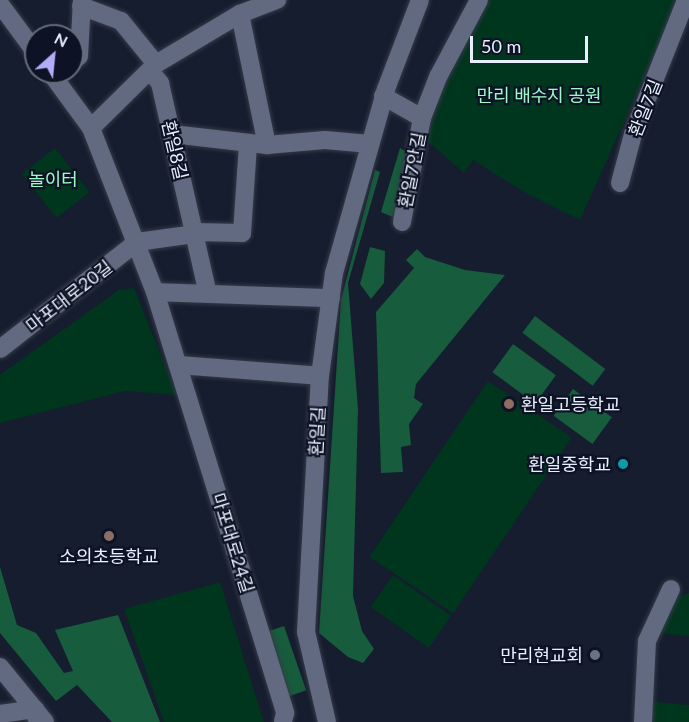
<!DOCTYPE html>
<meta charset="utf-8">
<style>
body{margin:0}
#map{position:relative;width:689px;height:722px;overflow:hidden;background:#151d2e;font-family:Lato,"Noto Sans KR",sans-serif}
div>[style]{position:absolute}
.green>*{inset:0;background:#00351e;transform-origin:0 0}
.forest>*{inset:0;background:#175c3c;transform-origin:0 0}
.roads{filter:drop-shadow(0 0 2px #363a49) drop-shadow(0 0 2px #363a49)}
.minor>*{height:18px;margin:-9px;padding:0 9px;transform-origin:9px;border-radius:9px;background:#616a80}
.dots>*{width:16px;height:16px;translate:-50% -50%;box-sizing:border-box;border:3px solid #0d1324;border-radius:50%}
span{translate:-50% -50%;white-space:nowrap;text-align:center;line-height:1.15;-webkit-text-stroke:4.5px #0d1324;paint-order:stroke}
.park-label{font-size:18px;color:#9bfac5}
.street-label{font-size:18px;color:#e9effc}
.poi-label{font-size:18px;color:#e9effc}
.left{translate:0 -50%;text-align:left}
.right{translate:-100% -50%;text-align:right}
.north{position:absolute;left:24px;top:24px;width:60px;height:60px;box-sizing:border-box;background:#0d1324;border:2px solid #656b7a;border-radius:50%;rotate:27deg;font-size:16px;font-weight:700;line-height:24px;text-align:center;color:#e9effc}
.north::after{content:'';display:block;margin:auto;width:21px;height:27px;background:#b3adf9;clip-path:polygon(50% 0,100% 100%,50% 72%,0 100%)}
.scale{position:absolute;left:470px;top:36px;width:118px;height:27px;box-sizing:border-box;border:3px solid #e9effc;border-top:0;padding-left:8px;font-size:18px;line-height:21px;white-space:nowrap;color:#e9effc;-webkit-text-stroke:4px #0d1324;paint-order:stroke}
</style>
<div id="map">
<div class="green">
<i style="clip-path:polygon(490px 0,679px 0,580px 220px,524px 192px,473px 160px,464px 173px,424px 138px,435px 104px,483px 7px)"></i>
<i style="left:55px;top:148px;width:56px;height:42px;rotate:52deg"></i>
<i style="clip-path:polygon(134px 288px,177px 395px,125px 391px,0 423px,0 375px,119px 290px)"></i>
<i style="left:488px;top:381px;width:101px;height:212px;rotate:34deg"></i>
<i style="left:393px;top:575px;width:71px;height:39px;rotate:35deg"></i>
<i style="clip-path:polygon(220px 582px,264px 722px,164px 722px,124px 609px)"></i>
<i style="clip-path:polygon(689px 593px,689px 636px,658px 633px,678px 597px)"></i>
<i style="clip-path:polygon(647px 701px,689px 705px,689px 722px,649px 722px)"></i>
</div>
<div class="forest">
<i style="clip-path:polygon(400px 148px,408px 153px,395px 218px,381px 212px)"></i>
<i style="clip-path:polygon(375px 170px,380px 172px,348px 283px,358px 409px,353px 596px,362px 631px,374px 649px,363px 663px,348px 657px,319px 633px,341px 300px)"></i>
<i style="clip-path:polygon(370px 247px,385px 251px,384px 283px,371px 299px,360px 284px)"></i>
<i style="clip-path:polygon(417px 249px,425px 257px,465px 270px,505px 275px,416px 384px,414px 398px,423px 404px,409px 424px,411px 445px,401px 447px,403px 472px,381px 473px,376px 312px,414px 268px,406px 260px)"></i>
<i style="left:535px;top:316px;width:88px;height:21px;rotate:37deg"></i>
<i style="left:513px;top:344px;width:53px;height:35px;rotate:36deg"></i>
<i style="left:573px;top:389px;width:48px;height:33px;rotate:36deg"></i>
<i style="clip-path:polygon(0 567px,17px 625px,36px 633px,64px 673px,73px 671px,55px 630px,118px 615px,160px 722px,112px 722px,77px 685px,56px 701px,0 633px)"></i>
<i style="left:284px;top:626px;width:68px;height:21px;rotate:71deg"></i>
</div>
<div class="roads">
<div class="minor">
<i style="left:0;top:4px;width:61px;rotate:53.7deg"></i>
<i style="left:81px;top:6px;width:43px;rotate:20.6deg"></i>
<i style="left:121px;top:21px;width:55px;rotate:50.9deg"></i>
<i style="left:240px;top:14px;width:134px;rotate:78.4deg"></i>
<i style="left:72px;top:62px;width:9px;rotate:-41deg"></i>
<i style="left:79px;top:56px;width:56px;rotate:-86.9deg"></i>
<i style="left:150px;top:71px;width:16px;rotate:50deg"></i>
<i style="left:160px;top:83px;width:216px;rotate:77.2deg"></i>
<i style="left:50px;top:72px;width:69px;rotate:53.8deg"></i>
<i style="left:91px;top:128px;width:176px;rotate:68.7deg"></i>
<i style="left:155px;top:292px;width:441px;rotate:72.8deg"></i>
<i style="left:285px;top:713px;width:9px;rotate:103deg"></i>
<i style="left:383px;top:96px;width:45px;rotate:29.4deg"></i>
<i style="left:422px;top:118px;width:44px;rotate:-68.7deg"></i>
<i style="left:438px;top:77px;width:87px;rotate:-62deg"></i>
<i style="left:91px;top:128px;width:91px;rotate:-44.6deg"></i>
<i style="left:156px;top:64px;width:98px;rotate:-30.8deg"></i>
<i style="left:240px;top:14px;width:40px;rotate:-21deg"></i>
<i style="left:172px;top:134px;width:96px;rotate:6.6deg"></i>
<i style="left:267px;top:145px;width:58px;rotate:-4.9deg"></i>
<i style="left:325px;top:140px;width:45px;rotate:5.1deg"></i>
<i style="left:620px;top:183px;width:51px;rotate:-75.1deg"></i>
<i style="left:633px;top:134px;width:144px;rotate:-68.4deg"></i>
<i style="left:402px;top:222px;width:106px;rotate:-79.1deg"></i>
<i style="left:194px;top:232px;width:48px;rotate:1.2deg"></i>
<i style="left:242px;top:233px;width:89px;rotate:-86.1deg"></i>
<i style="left:137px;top:242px;width:59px;rotate:-7.9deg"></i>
<i style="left:155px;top:292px;width:176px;rotate:2deg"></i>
<i style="left:0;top:349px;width:174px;rotate:-38deg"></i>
<i style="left:178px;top:365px;width:142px;rotate:4.4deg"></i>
<i style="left:0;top:667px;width:71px;rotate:50.7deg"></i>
<i style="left:0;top:714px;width:35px;rotate:-8deg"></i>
<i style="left:35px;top:709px;width:8px;rotate:83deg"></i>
<i style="left:327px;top:722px;width:92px;rotate:-103.1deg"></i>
<i style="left:306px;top:632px;width:256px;rotate:-86.9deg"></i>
<i style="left:320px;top:376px;width:104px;rotate:-82.3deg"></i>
<i style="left:334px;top:273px;width:191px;rotate:-74.2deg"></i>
<i style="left:386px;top:89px;width:95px;rotate:-69.1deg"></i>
<i style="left:643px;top:722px;width:81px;rotate:-87.2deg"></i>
<i style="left:647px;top:641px;width:57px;rotate:-65.2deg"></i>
</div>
</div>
<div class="dots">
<i style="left:509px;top:404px;background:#8d6e63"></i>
<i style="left:623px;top:464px;background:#0f9aa8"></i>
<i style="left:109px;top:536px;background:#8d6e63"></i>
<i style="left:595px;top:655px;background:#6b7280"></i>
</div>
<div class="park-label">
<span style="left:539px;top:95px">만리 배수지 공원</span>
<span style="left:53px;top:179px">놀이터</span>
</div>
<div class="street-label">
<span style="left:645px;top:108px;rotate:-68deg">환일7길</span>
<span style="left:175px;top:150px;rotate:77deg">환일8길</span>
<span style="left:412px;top:170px;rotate:-79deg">환일7안길</span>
<span style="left:69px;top:296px;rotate:-38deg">마포대로20길</span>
<span style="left:317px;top:431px;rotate:-87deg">환일길</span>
<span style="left:233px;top:543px;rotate:73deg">마포대로24길</span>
</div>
<div class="poi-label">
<span class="left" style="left:521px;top:404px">환일고등학교</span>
<span class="right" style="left:611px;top:464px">환일중학교</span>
<span style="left:109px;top:556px">소의초등학교</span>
<span class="right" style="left:583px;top:655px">만리현교회</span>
</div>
<div class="north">N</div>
<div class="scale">50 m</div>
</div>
